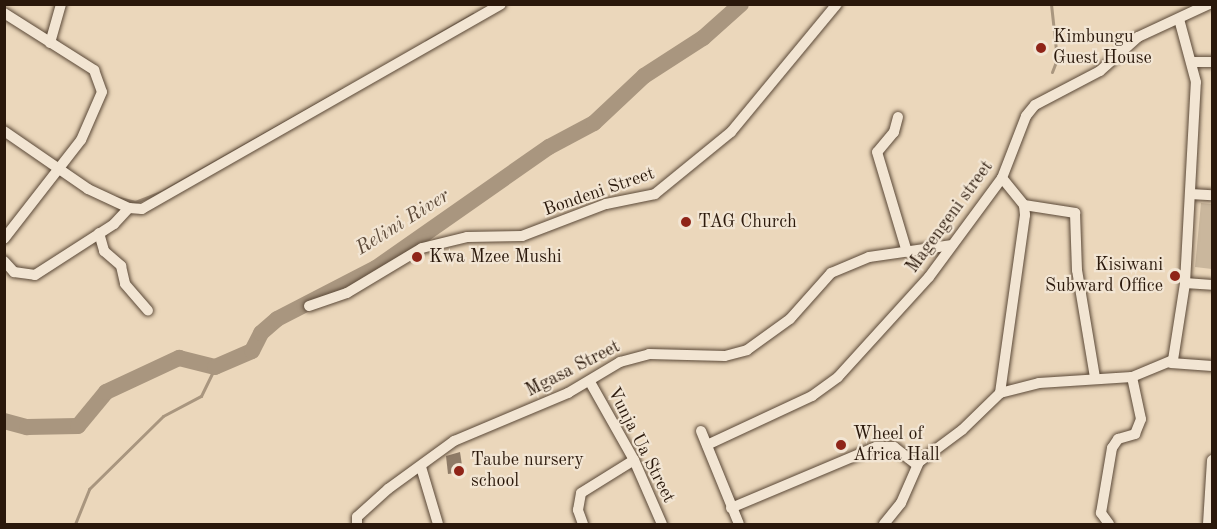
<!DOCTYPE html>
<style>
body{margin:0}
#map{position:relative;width:1217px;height:529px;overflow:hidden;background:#ebd7bb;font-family:"Old Standard TT",serif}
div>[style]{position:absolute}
.green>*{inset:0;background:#cab79d}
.stream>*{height:3px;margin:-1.5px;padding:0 1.5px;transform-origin:1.5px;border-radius:1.5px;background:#a9967f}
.river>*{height:16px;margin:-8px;padding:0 8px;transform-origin:8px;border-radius:8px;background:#a9967f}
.building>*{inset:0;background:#8e7b67}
.roads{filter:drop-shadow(0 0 2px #5a4837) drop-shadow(0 0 2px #5a4837)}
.minor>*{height:10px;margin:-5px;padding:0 5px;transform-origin:5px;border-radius:5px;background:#f2e5d3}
.dots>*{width:16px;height:16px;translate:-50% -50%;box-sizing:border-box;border:3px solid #f2e5d3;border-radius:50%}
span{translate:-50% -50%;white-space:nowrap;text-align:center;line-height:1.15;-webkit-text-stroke:4.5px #f2e5d3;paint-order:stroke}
.poi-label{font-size:18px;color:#2a180b}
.left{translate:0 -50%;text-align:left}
.right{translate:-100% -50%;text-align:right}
.street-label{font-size:18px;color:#2a180b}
.water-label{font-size:20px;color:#5d4a39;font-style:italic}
.frame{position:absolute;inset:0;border:6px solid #2a180b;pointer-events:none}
</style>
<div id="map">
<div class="green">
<i style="clip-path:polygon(1201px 203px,1212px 204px,1212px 269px,1195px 267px)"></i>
</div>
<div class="stream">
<i style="left:1051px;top:4px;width:55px;rotate:83.8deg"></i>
<i style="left:1057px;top:59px;width:14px;rotate:111deg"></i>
<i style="left:426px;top:41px;width:54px;rotate:-29.9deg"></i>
<i style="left:115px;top:197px;width:21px;rotate:14deg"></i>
<i style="left:135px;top:202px;width:28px;rotate:-21deg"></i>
<i style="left:161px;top:192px;width:209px;rotate:-29.5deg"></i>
<i style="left:75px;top:524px;width:38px;rotate:-68deg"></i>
<i style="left:89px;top:489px;width:104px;rotate:-44.6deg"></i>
<i style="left:163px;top:416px;width:43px;rotate:-27.8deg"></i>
<i style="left:201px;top:396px;width:32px;rotate:-64deg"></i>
</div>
<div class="river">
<i style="left:4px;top:421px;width:24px;rotate:15deg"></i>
<i style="left:27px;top:427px;width:51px;rotate:-1.1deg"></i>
<i style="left:78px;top:426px;width:44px;rotate:-50.5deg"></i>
<i style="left:106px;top:392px;width:81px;rotate:-25deg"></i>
<i style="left:179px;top:358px;width:37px;rotate:14deg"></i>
<i style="left:215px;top:367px;width:40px;rotate:-23.4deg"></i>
<i style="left:252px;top:351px;width:20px;rotate:-63deg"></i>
<i style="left:261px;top:333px;width:21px;rotate:-41deg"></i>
<i style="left:277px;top:319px;width:111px;rotate:-27.3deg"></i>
<i style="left:376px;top:268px;width:211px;rotate:-35deg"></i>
<i style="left:549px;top:147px;width:51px;rotate:-28.1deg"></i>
<i style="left:594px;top:123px;width:69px;rotate:-43.2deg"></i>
<i style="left:644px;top:76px;width:70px;rotate:-32.8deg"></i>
<i style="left:703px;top:38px;width:51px;rotate:-41.8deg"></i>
</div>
<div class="building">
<i style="clip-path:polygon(460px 452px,463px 472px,448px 474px,446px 456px)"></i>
</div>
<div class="roads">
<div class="minor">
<i style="left:4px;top:13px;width:107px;rotate:32.3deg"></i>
<i style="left:94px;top:70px;width:23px;rotate:70deg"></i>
<i style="left:102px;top:92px;width:52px;rotate:113.6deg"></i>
<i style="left:81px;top:140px;width:125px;rotate:127.9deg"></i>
<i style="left:50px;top:43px;width:41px;rotate:-74.2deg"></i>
<i style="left:1194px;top:62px;width:18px"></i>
<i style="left:898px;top:117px;width:16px;rotate:105deg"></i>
<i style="left:894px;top:132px;width:26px;rotate:130deg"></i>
<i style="left:877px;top:152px;width:104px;rotate:73.3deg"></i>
<i style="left:4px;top:131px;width:102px;rotate:34.6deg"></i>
<i style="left:88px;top:189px;width:45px;rotate:24.9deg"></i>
<i style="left:129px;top:208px;width:13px;rotate:4deg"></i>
<i style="left:142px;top:209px;width:413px;rotate:-29.7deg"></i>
<i style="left:1190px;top:194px;width:22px;rotate:3deg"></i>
<i style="left:1024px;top:205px;width:52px;rotate:8.9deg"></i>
<i style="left:1075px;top:213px;width:57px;rotate:88deg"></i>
<i style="left:1077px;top:270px;width:109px;rotate:80.5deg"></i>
<i style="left:99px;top:233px;width:19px;rotate:74deg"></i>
<i style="left:104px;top:251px;width:23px;rotate:41deg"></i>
<i style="left:121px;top:266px;width:18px;rotate:77deg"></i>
<i style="left:125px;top:284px;width:35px;rotate:49deg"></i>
<i style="left:4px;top:261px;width:15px;rotate:48deg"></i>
<i style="left:14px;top:272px;width:21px;rotate:8deg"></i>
<i style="left:35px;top:275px;width:94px;rotate:-32.8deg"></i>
<i style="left:114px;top:224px;width:22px;rotate:-47deg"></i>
<i style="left:1185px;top:283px;width:27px;rotate:4deg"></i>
<i style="left:309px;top:306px;width:40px;rotate:-18.9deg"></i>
<i style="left:347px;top:293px;width:87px;rotate:-31deg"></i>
<i style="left:422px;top:248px;width:46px;rotate:-13.7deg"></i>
<i style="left:467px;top:237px;width:55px;rotate:-1deg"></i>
<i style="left:522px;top:236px;width:90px;rotate:-20.9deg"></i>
<i style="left:606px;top:204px;width:50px;rotate:-11.5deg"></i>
<i style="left:655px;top:194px;width:98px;rotate:-39.2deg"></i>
<i style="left:731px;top:132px;width:166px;rotate:-50.4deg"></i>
<i style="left:1171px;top:363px;width:41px;rotate:4.2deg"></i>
<i style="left:590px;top:382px;width:90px;rotate:60.6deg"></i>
<i style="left:634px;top:460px;width:70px;rotate:66.4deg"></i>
<i style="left:1000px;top:393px;width:180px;rotate:-82deg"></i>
<i style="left:1025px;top:215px;width:10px;rotate:-96deg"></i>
<i style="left:1024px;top:205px;width:35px;rotate:-129deg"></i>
<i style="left:701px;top:431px;width:100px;rotate:67.8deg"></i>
<i style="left:707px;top:445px;width:116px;rotate:-25deg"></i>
<i style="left:812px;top:396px;width:32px;rotate:-36deg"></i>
<i style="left:838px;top:377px;width:135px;rotate:-47.7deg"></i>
<i style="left:929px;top:277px;width:123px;rotate:-53.6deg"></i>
<i style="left:1002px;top:178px;width:66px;rotate:-68.8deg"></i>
<i style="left:1026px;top:116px;width:14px;rotate:-51deg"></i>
<i style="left:1035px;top:105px;width:73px;rotate:-27.6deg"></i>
<i style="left:1100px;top:71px;width:51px;rotate:-41.8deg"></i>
<i style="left:1138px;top:37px;width:78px;rotate:-24.9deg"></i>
<i style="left:421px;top:467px;width:59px;rotate:73.4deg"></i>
<i style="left:731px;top:508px;width:157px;rotate:-22.8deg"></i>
<i style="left:876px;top:447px;width:18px"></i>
<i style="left:894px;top:447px;width:29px;rotate:38deg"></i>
<i style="left:357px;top:524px;width:7px;rotate:-90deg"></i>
<i style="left:357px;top:517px;width:42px;rotate:-42.1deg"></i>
<i style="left:388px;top:489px;width:82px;rotate:-36deg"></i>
<i style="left:454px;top:441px;width:124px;rotate:-22.8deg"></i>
<i style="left:568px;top:393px;width:61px;rotate:-30.8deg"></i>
<i style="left:620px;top:362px;width:30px;rotate:-15deg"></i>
<i style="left:649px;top:354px;width:76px;rotate:1.5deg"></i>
<i style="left:725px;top:356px;width:23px;rotate:-15deg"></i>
<i style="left:747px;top:350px;width:53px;rotate:-35.8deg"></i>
<i style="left:790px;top:319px;width:62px;rotate:-48.3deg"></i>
<i style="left:831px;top:273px;width:41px;rotate:-22.8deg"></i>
<i style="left:869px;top:257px;width:84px;rotate:-8.2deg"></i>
<i style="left:583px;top:524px;width:15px;rotate:-110deg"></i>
<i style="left:578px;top:510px;width:17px;rotate:-80deg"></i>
<i style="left:581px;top:493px;width:62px;rotate:-31.9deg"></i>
<i style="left:884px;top:524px;width:27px;rotate:-51deg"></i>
<i style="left:901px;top:503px;width:45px;rotate:-66.3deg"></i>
<i style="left:919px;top:462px;width:54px;rotate:-36.7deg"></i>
<i style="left:962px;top:430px;width:53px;rotate:-44.2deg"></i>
<i style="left:1000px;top:393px;width:40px;rotate:-14.4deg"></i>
<i style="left:1039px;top:383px;width:93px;rotate:-3.7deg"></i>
<i style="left:1132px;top:377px;width:44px;rotate:-22.5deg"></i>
<i style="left:1173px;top:360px;width:78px;rotate:-81.1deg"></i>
<i style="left:1185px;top:283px;width:201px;rotate:-86.9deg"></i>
<i style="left:1196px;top:82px;width:65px;rotate:-105.1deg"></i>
<i style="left:1109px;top:524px;width:14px;rotate:-126deg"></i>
<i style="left:1101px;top:513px;width:66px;rotate:-80.4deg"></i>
<i style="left:1112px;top:448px;width:11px;rotate:-56deg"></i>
<i style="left:1118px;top:439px;width:18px;rotate:-16deg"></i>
<i style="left:1135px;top:434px;width:16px;rotate:-68deg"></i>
<i style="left:1141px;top:419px;width:43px;rotate:-102.1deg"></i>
<i style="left:1208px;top:524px;width:64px;rotate:-86.4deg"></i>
</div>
</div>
<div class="dots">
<i style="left:1041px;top:48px;background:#8f2418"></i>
<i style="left:686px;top:222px;background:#8f2418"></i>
<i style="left:417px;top:257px;background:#8f2418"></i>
<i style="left:1175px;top:276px;background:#8f2418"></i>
<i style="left:841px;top:445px;background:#8f2418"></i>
<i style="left:459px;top:471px;background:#8f2418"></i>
</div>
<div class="poi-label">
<span class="left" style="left:1053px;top:48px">Kimbungu<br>Guest House</span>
<span class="left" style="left:698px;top:222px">TAG Church</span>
<span class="left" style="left:429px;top:257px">Kwa Mzee Mushi</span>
<span class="right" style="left:1163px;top:276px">Kisiwani<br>Subward Office</span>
<span class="left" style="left:853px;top:445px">Wheel of<br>Africa Hall</span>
<span class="left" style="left:471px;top:471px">Taube nursery<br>school</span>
</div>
<div class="street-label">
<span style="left:599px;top:192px;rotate:-19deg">Bondeni Street</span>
<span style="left:950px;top:217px;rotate:-54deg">Magengeni street</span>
<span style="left:573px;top:369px;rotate:-27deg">Mgasa Street</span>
<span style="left:641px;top:445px;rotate:63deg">Vunja Ua Street</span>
</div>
<div class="water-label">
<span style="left:403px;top:223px;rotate:-32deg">Relini River</span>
</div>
<div class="frame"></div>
</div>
